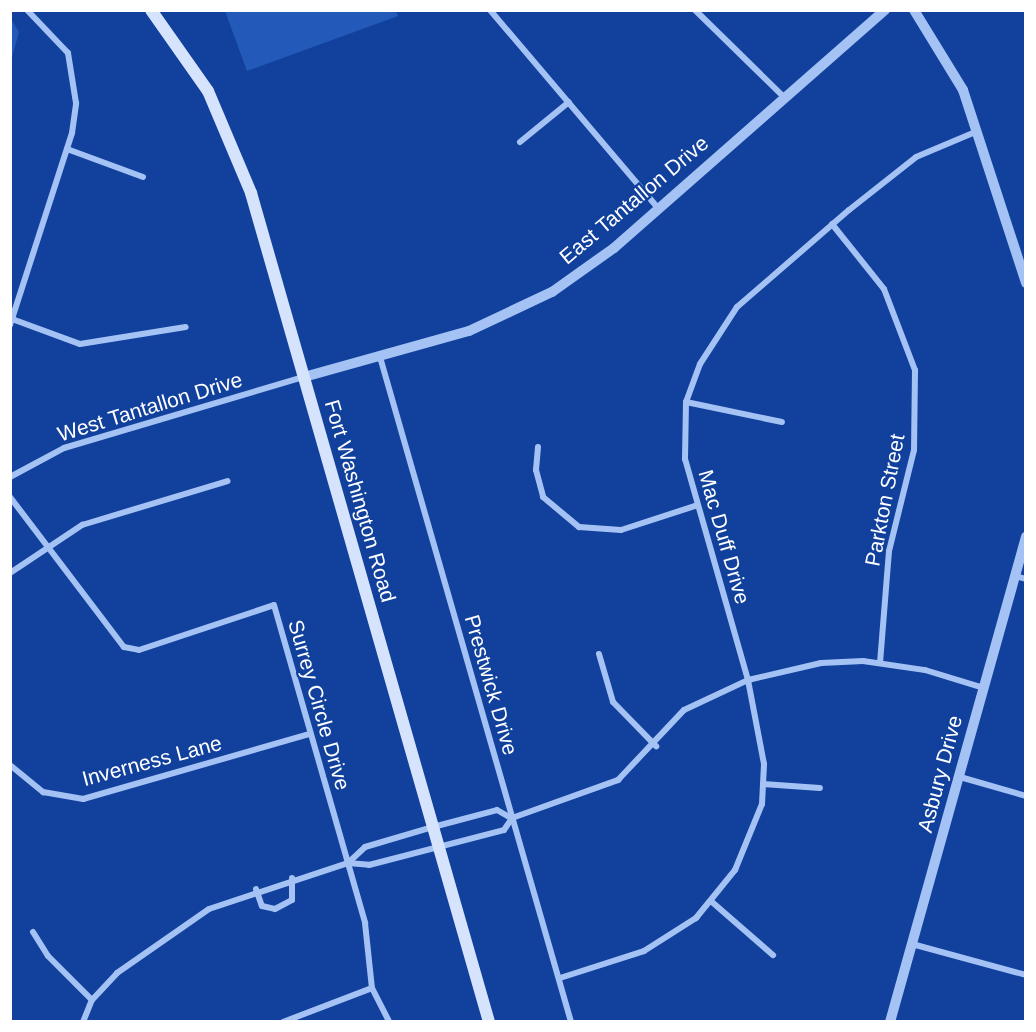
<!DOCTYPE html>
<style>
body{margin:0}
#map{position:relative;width:1036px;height:1032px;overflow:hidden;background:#11419c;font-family:Arial,sans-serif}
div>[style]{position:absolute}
.green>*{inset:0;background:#235aba}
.minor>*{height:6px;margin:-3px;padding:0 3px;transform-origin:3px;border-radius:3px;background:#a5c2f5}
.tertiary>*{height:10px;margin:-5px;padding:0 5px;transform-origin:5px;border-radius:5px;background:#a5c2f5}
.secondary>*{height:12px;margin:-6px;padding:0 6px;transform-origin:6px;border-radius:6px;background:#d5e3fd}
span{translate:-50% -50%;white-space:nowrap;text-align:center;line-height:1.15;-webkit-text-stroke:4.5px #11419c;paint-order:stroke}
.street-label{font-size:21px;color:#fff}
.frame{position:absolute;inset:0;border:12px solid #fff;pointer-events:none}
</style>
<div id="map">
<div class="green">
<i style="clip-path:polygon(396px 11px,398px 16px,247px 71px,225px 11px)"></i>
<i style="clip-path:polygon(11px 19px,19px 32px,11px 61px)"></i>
</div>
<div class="minor">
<i style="left:490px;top:10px;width:260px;rotate:49.7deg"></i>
<i style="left:695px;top:10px;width:126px;rotate:44.4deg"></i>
<i style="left:520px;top:142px;width:63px;rotate:-39.2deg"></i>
<i style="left:67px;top:149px;width:81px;rotate:20.2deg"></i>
<i style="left:832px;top:224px;width:83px;rotate:51.3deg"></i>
<i style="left:884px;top:289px;width:87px;rotate:69.1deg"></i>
<i style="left:915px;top:370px;width:80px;rotate:90.7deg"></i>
<i style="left:914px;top:450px;width:104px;rotate:103.9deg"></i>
<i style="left:889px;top:551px;width:111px;rotate:94.6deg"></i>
<i style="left:12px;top:319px;width:72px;rotate:20.2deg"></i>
<i style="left:80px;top:344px;width:107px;rotate:-9.1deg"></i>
<i style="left:10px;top:325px;width:202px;rotate:-72.1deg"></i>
<i style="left:72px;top:133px;width:30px;rotate:-82deg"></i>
<i style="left:76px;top:103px;width:51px;rotate:-99.1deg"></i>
<i style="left:68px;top:53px;width:59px;rotate:-133.6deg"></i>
<i style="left:380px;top:357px;width:692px;rotate:73.97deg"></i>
<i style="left:686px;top:402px;width:98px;rotate:11.8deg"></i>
<i style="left:538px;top:447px;width:23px;rotate:95deg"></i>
<i style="left:536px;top:470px;width:28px;rotate:75deg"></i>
<i style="left:543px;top:497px;width:47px;rotate:39.8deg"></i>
<i style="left:579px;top:527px;width:42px;rotate:4.1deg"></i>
<i style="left:621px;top:530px;width:78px;rotate:-18deg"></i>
<i style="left:10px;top:477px;width:61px;rotate:-28.2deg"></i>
<i style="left:64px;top:448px;width:250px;rotate:-16.5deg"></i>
<i style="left:10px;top:497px;width:188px;rotate:52.8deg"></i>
<i style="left:124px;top:647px;width:15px;rotate:11deg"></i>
<i style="left:139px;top:650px;width:142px;rotate:-18.4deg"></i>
<i style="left:274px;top:605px;width:331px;rotate:74deg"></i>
<i style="left:365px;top:923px;width:65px;rotate:83.9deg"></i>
<i style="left:372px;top:988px;width:38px;rotate:63deg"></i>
<i style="left:10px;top:573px;width:87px;rotate:-33.7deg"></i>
<i style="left:82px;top:525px;width:152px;rotate:-16.8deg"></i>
<i style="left:1015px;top:576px;width:11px;rotate:15deg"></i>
<i style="left:599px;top:654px;width:50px;rotate:73.7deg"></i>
<i style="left:613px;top:702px;width:62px;rotate:45.7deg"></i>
<i style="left:10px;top:765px;width:43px;rotate:39.3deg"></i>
<i style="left:43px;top:792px;width:41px;rotate:9.9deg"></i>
<i style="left:83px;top:799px;width:235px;rotate:-16deg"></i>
<i style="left:960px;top:777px;width:69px;rotate:16.1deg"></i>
<i style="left:763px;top:784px;width:57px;rotate:4deg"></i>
<i style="left:512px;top:818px;width:113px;rotate:-19.7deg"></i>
<i style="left:618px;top:780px;width:96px;rotate:-46.7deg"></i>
<i style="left:684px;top:710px;width:71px;rotate:-25.1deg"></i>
<i style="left:748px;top:680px;width:75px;rotate:-13.1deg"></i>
<i style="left:821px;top:663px;width:42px;rotate:-2.7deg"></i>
<i style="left:863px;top:661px;width:63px;rotate:8.3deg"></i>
<i style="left:925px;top:670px;width:62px;rotate:17deg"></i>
<i style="left:348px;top:863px;width:23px;rotate:-43deg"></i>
<i style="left:365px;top:847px;width:71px;rotate:-16.4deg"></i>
<i style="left:433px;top:827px;width:66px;rotate:-14.9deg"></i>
<i style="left:497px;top:810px;width:16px;rotate:30deg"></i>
<i style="left:256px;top:889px;width:18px;rotate:71deg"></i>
<i style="left:262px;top:906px;width:13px;rotate:13deg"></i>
<i style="left:275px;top:909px;width:19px;rotate:-28deg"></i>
<i style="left:292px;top:900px;width:22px;rotate:-90deg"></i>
<i style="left:712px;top:902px;width:81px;rotate:41deg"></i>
<i style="left:33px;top:932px;width:28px;rotate:58deg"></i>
<i style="left:48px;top:956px;width:62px;rotate:45deg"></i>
<i style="left:912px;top:944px;width:118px;rotate:15.2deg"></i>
<i style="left:560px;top:978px;width:88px;rotate:-17.8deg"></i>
<i style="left:644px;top:951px;width:62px;rotate:-32.4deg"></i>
<i style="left:696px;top:918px;width:62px;rotate:-50.9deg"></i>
<i style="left:735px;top:870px;width:71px;rotate:-67.8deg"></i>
<i style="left:762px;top:804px;width:40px;rotate:-87.1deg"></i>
<i style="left:764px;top:764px;width:86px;rotate:-100.8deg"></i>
<i style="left:748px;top:680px;width:230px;rotate:-105.9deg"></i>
<i style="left:685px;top:459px;width:57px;rotate:-89deg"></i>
<i style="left:686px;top:402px;width:40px;rotate:-69.8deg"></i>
<i style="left:700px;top:364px;width:68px;rotate:-57deg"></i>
<i style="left:737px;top:307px;width:148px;rotate:-40.9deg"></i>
<i style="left:849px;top:210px;width:85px;rotate:-38.3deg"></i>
<i style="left:916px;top:157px;width:67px;rotate:-22.8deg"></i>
<i style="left:83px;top:1022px;width:24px;rotate:-68deg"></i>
<i style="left:92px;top:1000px;width:37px;rotate:-47deg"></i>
<i style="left:117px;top:973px;width:112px;rotate:-34.8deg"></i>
<i style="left:209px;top:909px;width:146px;rotate:-18.3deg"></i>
<i style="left:348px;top:863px;width:21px;rotate:5deg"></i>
<i style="left:369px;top:865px;width:139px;rotate:-14.5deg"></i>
<i style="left:504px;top:830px;width:14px;rotate:-56deg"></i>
<i style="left:283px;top:1022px;width:95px;rotate:-20.9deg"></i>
</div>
<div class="tertiary">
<i style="left:914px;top:10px;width:94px;rotate:58.5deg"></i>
<i style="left:963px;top:90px;width:203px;rotate:71.9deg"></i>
<i style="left:304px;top:377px;width:171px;rotate:-15.6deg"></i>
<i style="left:469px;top:331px;width:92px;rotate:-25.2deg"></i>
<i style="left:552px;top:292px;width:76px;rotate:-35.4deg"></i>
<i style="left:614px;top:248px;width:361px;rotate:-41.3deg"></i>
<i style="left:890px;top:1022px;width:504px;rotate:-74.34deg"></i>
</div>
<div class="secondary">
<i style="left:151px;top:10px;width:99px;rotate:54.9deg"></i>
<i style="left:208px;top:91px;width:111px;rotate:67.1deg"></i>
<i style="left:251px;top:193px;width:862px;rotate:73.98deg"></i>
</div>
<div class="street-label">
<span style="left:634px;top:200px;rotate:-40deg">East Tantallon Drive</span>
<span style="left:150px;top:407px;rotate:-17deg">West Tantallon Drive</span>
<span style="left:885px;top:500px;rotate:-79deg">Parkton Street</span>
<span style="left:360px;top:501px;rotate:74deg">Fort Washington Road</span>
<span style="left:724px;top:537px;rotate:74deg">Mac Duff Drive</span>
<span style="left:491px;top:685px;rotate:74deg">Prestwick Drive</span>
<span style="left:319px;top:705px;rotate:74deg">Surrey Circle Drive</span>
<span style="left:152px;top:761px;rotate:-15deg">Inverness Lane</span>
<span style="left:940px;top:774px;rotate:-75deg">Asbury Drive</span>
</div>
<div class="frame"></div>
</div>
